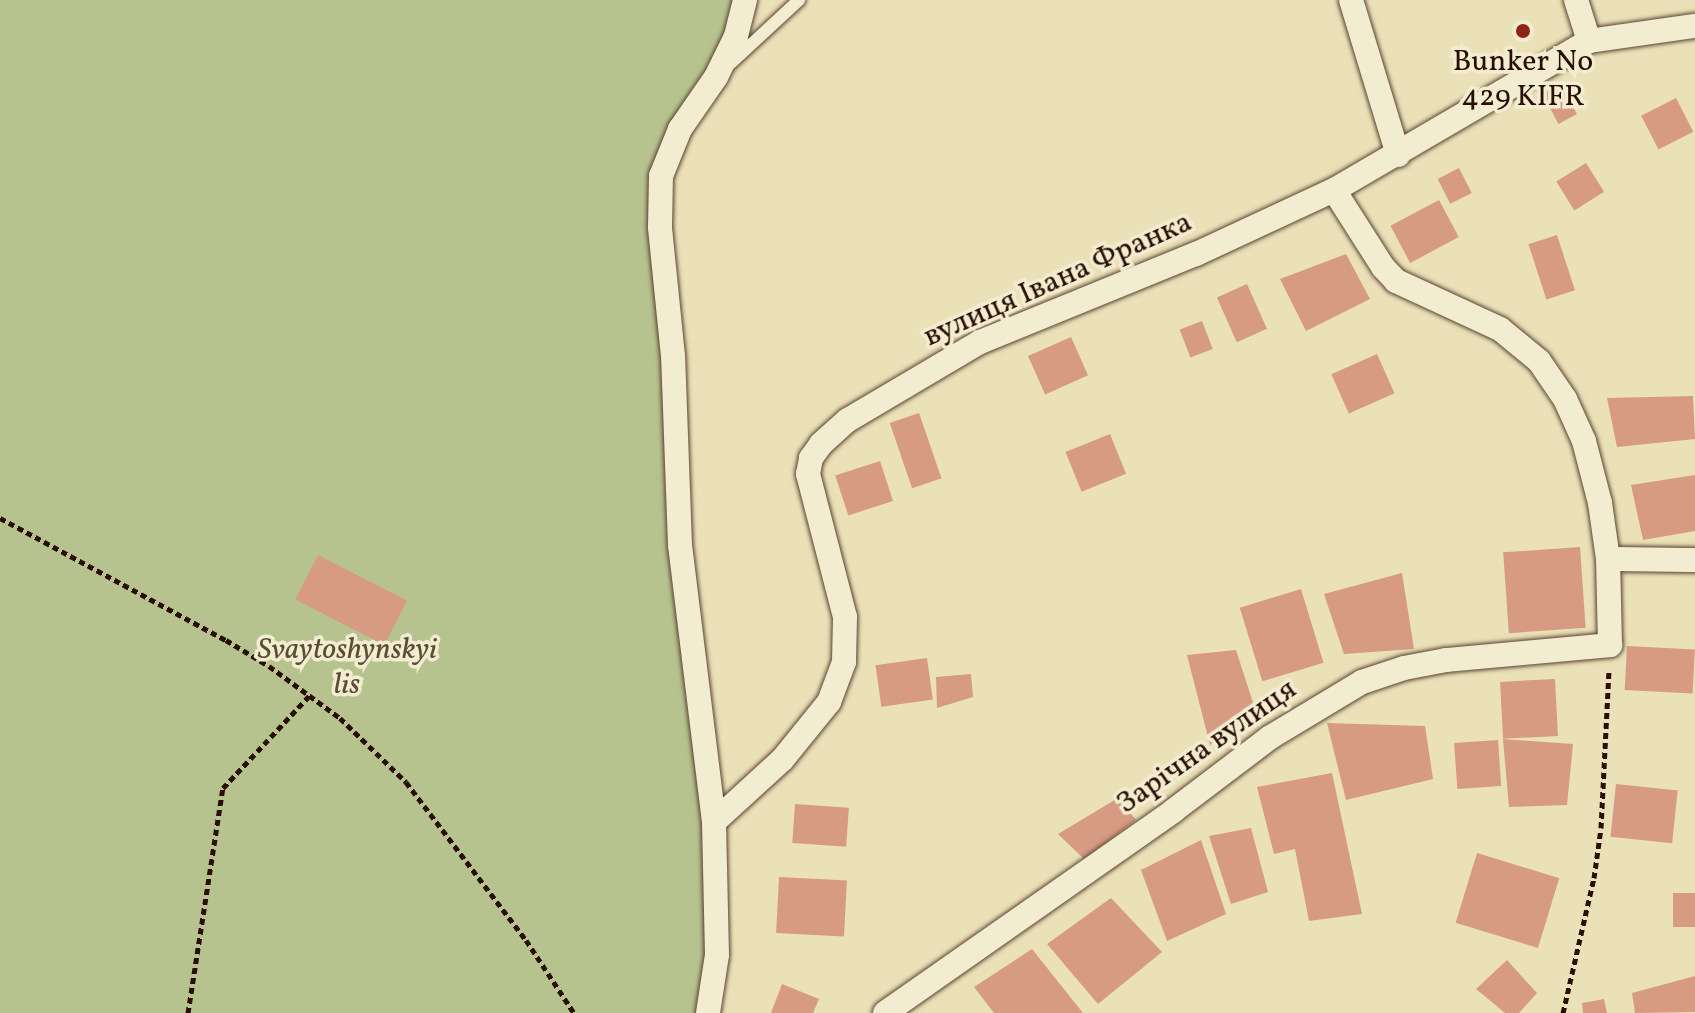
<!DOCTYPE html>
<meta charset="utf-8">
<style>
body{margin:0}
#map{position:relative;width:1695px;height:1013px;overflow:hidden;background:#ebe1b8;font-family:Vollkorn,serif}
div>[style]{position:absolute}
.green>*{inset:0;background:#b7c38f}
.building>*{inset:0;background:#d69b82;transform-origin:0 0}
.path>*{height:5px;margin-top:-2.5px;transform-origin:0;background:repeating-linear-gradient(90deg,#2a0e04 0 6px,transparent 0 10px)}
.roads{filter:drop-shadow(0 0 2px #5a4331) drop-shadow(0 0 2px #5a4331)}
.lane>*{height:12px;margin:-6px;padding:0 6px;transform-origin:6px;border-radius:6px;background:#f2ecd1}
.street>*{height:24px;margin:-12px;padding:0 12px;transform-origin:12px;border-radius:12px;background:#f2ecd1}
.dots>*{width:22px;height:22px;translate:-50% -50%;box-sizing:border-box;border:4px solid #f2ecd1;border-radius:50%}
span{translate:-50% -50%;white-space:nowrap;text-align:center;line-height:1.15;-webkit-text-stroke:7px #f2ecd1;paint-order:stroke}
.poi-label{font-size:30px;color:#2a0e04}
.street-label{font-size:30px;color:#2a0e04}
.park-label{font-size:30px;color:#5b4d35;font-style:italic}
</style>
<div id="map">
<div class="green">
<i style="clip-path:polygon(0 0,745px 0,661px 176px,714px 822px,708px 1013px,0 1013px)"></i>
</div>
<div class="building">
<i style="left:1561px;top:84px;width:34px;height:21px;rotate:62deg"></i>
<i style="left:1676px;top:98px;width:38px;height:39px;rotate:63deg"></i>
<i style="left:1586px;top:163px;width:34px;height:35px;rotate:58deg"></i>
<i style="left:1459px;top:168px;width:28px;height:24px;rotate:63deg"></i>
<i style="left:1439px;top:200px;width:42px;height:55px;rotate:62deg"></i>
<i style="left:1557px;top:235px;width:58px;height:30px;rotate:72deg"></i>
<i style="clip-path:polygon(1346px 254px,1370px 299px,1306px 331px,1280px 279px)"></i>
<i style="left:1247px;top:284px;width:49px;height:33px;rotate:66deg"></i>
<i style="left:1202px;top:321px;width:30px;height:24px;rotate:69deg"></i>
<i style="left:1071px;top:337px;width:42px;height:47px;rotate:66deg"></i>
<i style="left:1377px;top:354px;width:43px;height:50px;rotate:66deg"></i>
<i style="clip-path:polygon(1693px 396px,1695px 439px,1617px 447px,1607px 398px)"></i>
<i style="left:919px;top:413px;width:69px;height:31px;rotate:71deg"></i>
<i style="left:1110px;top:434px;width:43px;height:48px;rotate:68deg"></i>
<i style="left:880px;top:461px;width:42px;height:47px;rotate:72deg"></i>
<i style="clip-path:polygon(1695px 475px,1695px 531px,1643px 540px,1631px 485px)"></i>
<i style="left:1580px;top:547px;width:81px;height:77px;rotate:86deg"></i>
<i style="left:318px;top:555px;width:100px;height:50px;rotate:27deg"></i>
<i style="clip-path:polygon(1402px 573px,1414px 649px,1344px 654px,1324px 594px)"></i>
<i style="left:1301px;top:589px;width:77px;height:64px;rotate:73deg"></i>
<i style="left:1627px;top:646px;width:68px;height:44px;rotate:3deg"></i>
<i style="clip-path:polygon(1236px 650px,1256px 712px,1210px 745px,1187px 655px)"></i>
<i style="left:927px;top:658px;width:42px;height:52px;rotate:82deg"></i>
<i style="clip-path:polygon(971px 674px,973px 697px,937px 708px,936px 677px)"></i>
<i style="left:1555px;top:679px;width:57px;height:55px;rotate:87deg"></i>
<i style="clip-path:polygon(1327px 723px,1425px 726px,1433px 779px,1346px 800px)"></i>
<i style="clip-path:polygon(1503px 739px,1573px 744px,1567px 805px,1509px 807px)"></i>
<i style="left:1498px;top:740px;width:46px;height:44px;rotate:86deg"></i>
<i style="clip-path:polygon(1332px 773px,1362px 914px,1309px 921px,1295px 849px,1274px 854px,1257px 787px)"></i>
<i style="left:1616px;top:784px;width:62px;height:53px;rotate:6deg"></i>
<i style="clip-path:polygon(1118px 798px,1136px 820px,1084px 859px,1058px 834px)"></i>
<i style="left:795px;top:804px;width:54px;height:39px;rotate:4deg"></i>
<i style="clip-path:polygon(1251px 828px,1268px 892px,1231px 904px,1209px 836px)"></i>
<i style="clip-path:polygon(1201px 840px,1226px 914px,1167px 941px,1141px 870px)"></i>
<i style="left:1477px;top:853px;width:86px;height:73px;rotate:17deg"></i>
<i style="left:779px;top:877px;width:68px;height:56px;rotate:3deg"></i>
<i style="left:1673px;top:893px;width:22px;height:34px"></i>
<i style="clip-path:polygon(1111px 898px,1162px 952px,1098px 1004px,1047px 944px)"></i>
<i style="clip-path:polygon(1032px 949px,1083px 1013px,994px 1013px,974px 987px)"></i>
<i style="clip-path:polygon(1507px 960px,1537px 993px,1519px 1013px,1505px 1013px,1476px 989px)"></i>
<i style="clip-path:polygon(1695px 976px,1695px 1012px,1635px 1013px,1632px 993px)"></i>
<i style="clip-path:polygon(782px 984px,819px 999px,813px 1013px,771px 1013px)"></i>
<i style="clip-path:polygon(1604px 999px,1607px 1013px,1583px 1013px,1582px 1003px)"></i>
</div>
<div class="path">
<i style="left:0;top:518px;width:257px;rotate:28.4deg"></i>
<i style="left:226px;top:640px;width:50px;rotate:31.2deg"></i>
<i style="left:269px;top:666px;width:88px;rotate:36.2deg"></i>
<i style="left:340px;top:718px;width:92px;rotate:44.1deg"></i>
<i style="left:406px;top:782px;width:198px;rotate:52.8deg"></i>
<i style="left:526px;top:940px;width:87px;rotate:56.7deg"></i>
<i style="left:188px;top:1013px;width:228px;rotate:-81.2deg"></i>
<i style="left:223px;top:788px;width:127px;rotate:-46.9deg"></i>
<i style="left:1563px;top:1013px;width:139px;rotate:-77.1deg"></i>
<i style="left:1594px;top:878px;width:50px;rotate:-82deg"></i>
<i style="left:1601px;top:828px;width:158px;rotate:-87.1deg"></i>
</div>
<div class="roads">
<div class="lane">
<i style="left:731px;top:63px;width:93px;rotate:-42.8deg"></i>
</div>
<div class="street">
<i style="left:1351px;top:0;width:162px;rotate:73.1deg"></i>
<i style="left:1576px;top:0;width:43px;rotate:72.4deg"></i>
<i style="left:1608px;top:559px;width:87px;rotate:0.7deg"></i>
<i style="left:714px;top:822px;width:92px;rotate:-42.4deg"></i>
<i style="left:782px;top:760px;width:75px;rotate:-51deg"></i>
<i style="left:829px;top:702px;width:43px;rotate:-69.4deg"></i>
<i style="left:844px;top:662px;width:45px;rotate:-88.7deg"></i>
<i style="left:845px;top:617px;width:148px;rotate:-104.5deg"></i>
<i style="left:808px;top:474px;width:16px;rotate:-79deg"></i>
<i style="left:811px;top:458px;width:17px;rotate:-54deg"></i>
<i style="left:821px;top:444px;width:36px;rotate:-42deg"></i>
<i style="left:848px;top:420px;width:153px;rotate:-30.6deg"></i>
<i style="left:980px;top:342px;width:233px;rotate:-22.2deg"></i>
<i style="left:1196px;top:254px;width:152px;rotate:-24.9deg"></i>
<i style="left:1334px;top:190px;width:295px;rotate:-30.3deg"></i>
<i style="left:1589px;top:41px;width:107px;rotate:-8.1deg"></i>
<i style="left:708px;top:1013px;width:59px;rotate:-81.2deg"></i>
<i style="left:717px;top:955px;width:133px;rotate:-91.3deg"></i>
<i style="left:714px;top:822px;width:279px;rotate:-97deg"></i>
<i style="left:680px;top:545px;width:189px;rotate:-92.1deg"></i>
<i style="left:673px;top:356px;width:130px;rotate:-95.8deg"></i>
<i style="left:660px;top:227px;width:51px;rotate:-88.9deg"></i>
<i style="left:661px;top:176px;width:51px;rotate:-68deg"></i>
<i style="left:680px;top:129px;width:63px;rotate:-55.3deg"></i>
<i style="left:716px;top:77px;width:46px;rotate:-64deg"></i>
<i style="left:736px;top:36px;width:37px;rotate:-76deg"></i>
<i style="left:885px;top:1013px;width:352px;rotate:-35deg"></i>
<i style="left:1173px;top:811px;width:121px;rotate:-37.2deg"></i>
<i style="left:1269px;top:738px;width:109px;rotate:-31.1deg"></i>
<i style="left:1362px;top:682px;width:44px;rotate:-18.4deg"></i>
<i style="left:1404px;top:668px;width:43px;rotate:-10.8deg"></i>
<i style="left:1446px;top:660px;width:165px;rotate:-5.2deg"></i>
<i style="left:1610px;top:645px;width:86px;rotate:-91.3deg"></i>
<i style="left:1608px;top:559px;width:57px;rotate:-98.1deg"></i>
<i style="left:1600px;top:503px;width:64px;rotate:-104.5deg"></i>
<i style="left:1584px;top:441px;width:46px;rotate:-114.3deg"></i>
<i style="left:1565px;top:399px;width:46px;rotate:-124.4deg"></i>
<i style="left:1539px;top:361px;width:50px;rotate:-140.6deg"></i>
<i style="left:1500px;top:329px;width:115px;rotate:-155.2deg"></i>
<i style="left:1396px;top:281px;width:19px;rotate:-133deg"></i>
<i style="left:1383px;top:267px;width:91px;rotate:-122.5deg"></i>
</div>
</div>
<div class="dots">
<i style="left:1523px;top:31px;background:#8f2418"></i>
</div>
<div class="poi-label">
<span style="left:1523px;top:79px">Bunker No<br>429 KIFR</span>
</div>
<div class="street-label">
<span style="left:1058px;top:280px;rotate:-24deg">вулиця Івана Франка</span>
<span style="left:1207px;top:747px;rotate:-35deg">Зарічна вулиця</span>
</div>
<div class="park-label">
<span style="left:347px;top:667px">Svaytoshynskyi<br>lis</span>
</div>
</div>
